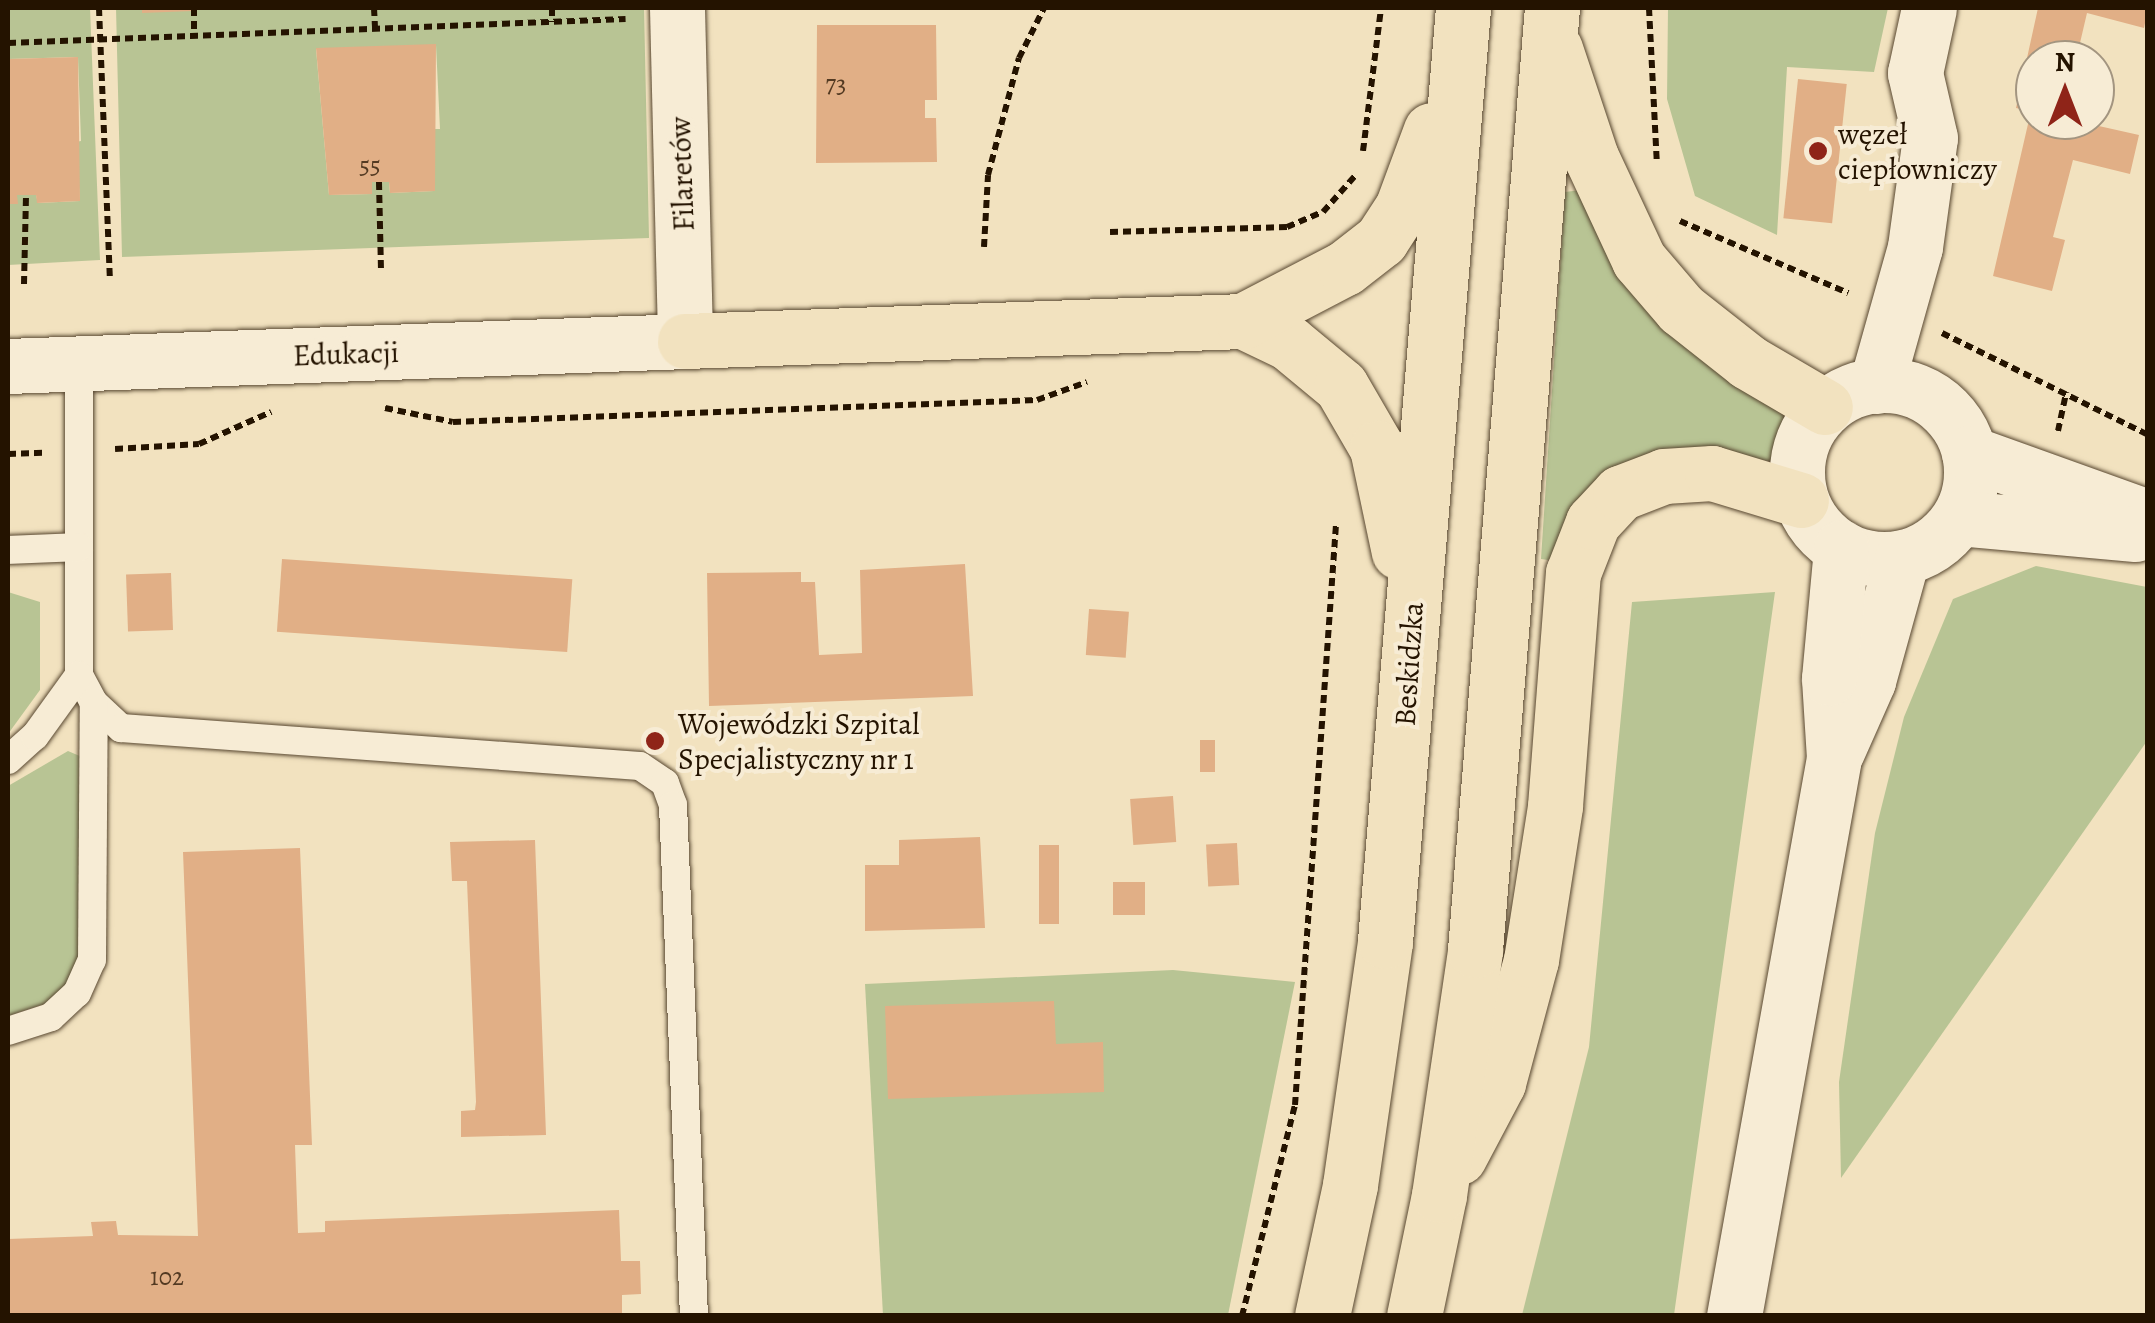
<!DOCTYPE html>
<meta charset="utf-8">
<style>
body{margin:0}
#map{position:relative;width:2155px;height:1323px;overflow:hidden;background:#f2e2bf;font-family:Alegreya,serif}
div>[style]{position:absolute}
.green>*{inset:0;background:#b8c494}
.building>*{inset:0;background:#e1af86;transform-origin:0 0}
.path>*{height:6px;margin-top:-3px;transform-origin:0;background:repeating-linear-gradient(90deg,#241300 0 8px,transparent 0 13px)}
.roads{filter:drop-shadow(0 0 2px #584730) drop-shadow(0 0 2px #584730)}
.service>*{height:28px;margin:-14px;padding:0 14px;transform-origin:14px;border-radius:14px;background:#f7ecd5}
.minor>*{height:55px;margin:-27.5px;padding:0 27.5px;transform-origin:27.5px;border-radius:27.5px;background:#f7ecd5}
.minor>.ring{margin:-27.5px;padding:0;box-sizing:content-box;background:none;border:55px solid #f7ecd5;border-radius:50%}
.tertiary>*{height:55px;margin:-27.5px;padding:0 27.5px;transform-origin:27.5px;border-radius:27.5px;background:#f7ecd5}
.primary>*{height:55px;margin:-27.5px;padding:0 27.5px;transform-origin:27.5px;border-radius:27.5px;background:#f2e2bf}
.dots>*{width:28px;height:28px;translate:-50% -50%;box-sizing:border-box;border:5px solid #f7ecd5;border-radius:50%}
span{translate:-50% -50%;white-space:nowrap;text-align:center;line-height:1.15;-webkit-text-stroke:8px #f7ecd5;paint-order:stroke}
.number-label{font-size:25px;color:#533a22}
.number-label span{-webkit-text-stroke-width:0}
.poi-label{font-size:30px;color:#241300}
.left{translate:0 -50%;text-align:left}
.street-label{font-size:30px;color:#241300}
.frame{position:absolute;inset:0;border:10px solid #241300;pointer-events:none}
.north{position:absolute;left:2015px;top:40px;width:100px;height:100px;box-sizing:border-box;background:#f7ecd5;border:2px solid #a39580;border-radius:50%;rotate:0deg;font-size:28px;font-weight:700;line-height:40px;text-align:center;color:#241300}
.north::after{content:'';display:block;margin:auto;width:35px;height:45px;background:#8f2418;clip-path:polygon(50% 0,100% 100%,50% 72%,0 100%)}
</style>
<div id="map">
<div class="green">
<i style="clip-path:polygon(8px 8px,90px 8px,100px 260px,8px 265px,8px 204px,17px 204px,17px 195px,36px 195px,38px 203px,80px 201px,76px 142px,81px 141px,78px 57px,8px 59px)"></i>
<i style="clip-path:polygon(evenodd,116px 8px,644px 8px,649px 238px,122px 257px,116px 8px,436px 45px,440px 129px,432px 129px,434px 191px,390px 193px,389px 182px,372px 182px,372px 194px,329px 195px,316px 49px,436px 45px)"></i>
<i style="clip-path:polygon(1668px 8px,1888px 8px,1874px 72px,1787px 67px,1777px 235px,1695px 196px,1667px 99px)"></i>
<i style="clip-path:polygon(1581px 190px,1792px 412px,1774px 462px,1704px 450px,1555px 561px,1541px 559px,1565px 192px)"></i>
<i style="clip-path:polygon(2036px 566px,2147px 587px,2147px 741px,1841px 1178px,1839px 1082px,1875px 833px,1904px 717px,1953px 599px)"></i>
<i style="clip-path:polygon(8px 592px,40px 602px,40px 690px,8px 734px)"></i>
<i style="clip-path:polygon(1775px 592px,1674px 1315px,1522px 1315px,1589px 1047px,1632px 602px)"></i>
<i style="clip-path:polygon(68px 751px,82px 757px,81px 959px,73px 982px,44px 1004px,8px 1016px,8px 786px)"></i>
<i style="clip-path:polygon(1173px 970px,1295px 982px,1228px 1315px,883px 1315px,865px 984px)"></i>
</div>
<div class="building">
<i style="clip-path:polygon(142px 8px,192px 8px,192px 11px,142px 13px)"></i>
<i style="clip-path:polygon(2038px 8px,2148px 8px,2144px 28px,2087px 13px,2076px 60px,2035px 60px,2035px 120px,2072px 120px,2139px 135px,2130px 174px,2073px 160px,2053px 237px,2065px 240px,2052px 291px,1993px 276px,2031px 111px,2016px 108px)"></i>
<i style="clip-path:polygon(817px 25px,936px 25px,937px 100px,925px 100px,925px 118px,936px 118px,937px 162px,816px 163px)"></i>
<i style="clip-path:polygon(436px 44px,435px 191px,390px 193px,389px 182px,372px 182px,372px 194px,329px 195px,316px 48px)"></i>
<i style="clip-path:polygon(78px 57px,80px 201px,37px 203px,36px 195px,17px 195px,18px 204px,8px 204px,8px 59px)"></i>
<i style="left:1798px;top:79px;width:49px;height:140px;rotate:6deg"></i>
<i style="left:282px;top:559px;width:291px;height:73px;rotate:4deg"></i>
<i style="clip-path:polygon(965px 564px,973px 696px,709px 706px,707px 573px,801px 572px,801px 582px,815px 582px,819px 655px,862px 653px,860px 570px)"></i>
<i style="left:171px;top:573px;width:57px;height:45px;rotate:88deg"></i>
<i style="left:1089px;top:609px;width:40px;height:46px;rotate:4deg"></i>
<i style="left:1200px;top:740px;width:15px;height:32px"></i>
<i style="left:1173px;top:796px;width:46px;height:43px;rotate:86deg"></i>
<i style="clip-path:polygon(980px 837px,985px 928px,865px 931px,865px 865px,899px 865px,899px 840px)"></i>
<i style="clip-path:polygon(535px 840px,546px 1135px,461px 1137px,461px 1111px,475px 1110px,476px 1102px,467px 881px,452px 881px,450px 842px)"></i>
<i style="left:1237px;top:843px;width:42px;height:31px;rotate:87deg"></i>
<i style="left:1039px;top:845px;width:20px;height:79px"></i>
<i style="clip-path:polygon(300px 848px,312px 1145px,295px 1145px,298px 1233px,325px 1232px,325px 1221px,619px 1210px,621px 1261px,640px 1261px,641px 1294px,622px 1295px,622px 1316px,8px 1316px,8px 1239px,93px 1236px,91px 1222px,116px 1221px,118px 1235px,198px 1236px,183px 852px)"></i>
<i style="left:1113px;top:882px;width:32px;height:33px"></i>
<i style="clip-path:polygon(1054px 1001px,1056px 1044px,1103px 1042px,1104px 1092px,888px 1099px,885px 1006px)"></i>
</div>
<div class="path">
<i style="left:99px;top:8px;width:272px;rotate:87.7deg"></i>
<i style="left:194px;top:8px;width:27px;rotate:90deg"></i>
<i style="left:374px;top:8px;width:20px;rotate:87deg"></i>
<i style="left:552px;top:8px;width:14px;rotate:90deg"></i>
<i style="left:1649px;top:8px;width:156px;rotate:87.1deg"></i>
<i style="left:8px;top:43px;width:618px;rotate:-2.22deg"></i>
<i style="left:1363px;top:151px;width:144px;rotate:-82.8deg"></i>
<i style="left:379px;top:182px;width:87px;rotate:88.7deg"></i>
<i style="left:1680px;top:221px;width:183px;rotate:23.2deg"></i>
<i style="left:1110px;top:232px;width:177px;rotate:-1.6deg"></i>
<i style="left:1287px;top:227px;width:39px;rotate:-23deg"></i>
<i style="left:1323px;top:212px;width:48px;rotate:-48.4deg"></i>
<i style="left:984px;top:247px;width:72px;rotate:-86.8deg"></i>
<i style="left:988px;top:175px;width:121px;rotate:-75.2deg"></i>
<i style="left:1019px;top:58px;width:56px;rotate:-63.4deg"></i>
<i style="left:24px;top:284px;width:89px;rotate:-88.7deg"></i>
<i style="left:1942px;top:333px;width:230px;rotate:26.3deg"></i>
<i style="left:385px;top:408px;width:69px;rotate:11.6deg"></i>
<i style="left:453px;top:422px;width:584px;rotate:-2.16deg"></i>
<i style="left:1037px;top:400px;width:53px;rotate:-19.8deg"></i>
<i style="left:2058px;top:431px;width:40px;rotate:-78deg"></i>
<i style="left:115px;top:449px;width:84px;rotate:-3.4deg"></i>
<i style="left:199px;top:444px;width:79px;rotate:-24deg"></i>
<i style="left:8px;top:454px;width:35px;rotate:-2deg"></i>
<i style="left:1242px;top:1316px;width:218px;rotate:-75.9deg"></i>
<i style="left:1295px;top:1105px;width:581px;rotate:-85.96deg"></i>
</div>
<div class="roads">
<div class="service">
<i style="left:79px;top:364px;width:311px;rotate:90deg"></i>
<i style="left:79px;top:675px;width:32px;rotate:62deg"></i>
<i style="left:94px;top:703px;width:37px;rotate:43deg"></i>
<i style="left:121px;top:728px;width:520px;rotate:4.19deg"></i>
<i style="left:640px;top:766px;width:30px;rotate:34deg"></i>
<i style="left:665px;top:783px;width:23px;rotate:70deg"></i>
<i style="left:673px;top:805px;width:511px;rotate:87.65deg"></i>
<i style="left:8px;top:550px;width:71px;rotate:-2.4deg"></i>
<i style="left:8px;top:760px;width:36px;rotate:-42deg"></i>
<i style="left:35px;top:736px;width:75px;rotate:-54.2deg"></i>
<i style="left:8px;top:1031px;width:45px;rotate:-18deg"></i>
<i style="left:51px;top:1017px;width:35px;rotate:-43deg"></i>
<i style="left:77px;top:993px;width:36px;rotate:-66deg"></i>
<i style="left:92px;top:960px;width:257px;rotate:-89.6deg"></i>
</div>
<div class="minor">
<i style="left:677px;top:8px;width:333px;rotate:88.6deg"></i>
<i class="ring" style="left:1797px;top:385px;width:119px;height:119px"></i>
<i style="left:1876px;top:386px;width:144px;rotate:-74.3deg"></i>
<i style="left:1915px;top:247px;width:110px;rotate:-82.2deg"></i>
<i style="left:1930px;top:138px;width:67px;rotate:-103deg"></i>
<i style="left:1915px;top:73px;width:66px;rotate:-77.8deg"></i>
<i style="left:1969px;top:453px;width:190px;rotate:19.7deg"></i>
<i style="left:1959px;top:518px;width:177px;rotate:5.2deg"></i>
<i style="left:1837px;top:751px;width:77px;rotate:-66.1deg"></i>
<i style="left:1868px;top:681px;width:128px;rotate:-74.5deg"></i>
<i style="left:1734px;top:1316px;width:567px;rotate:-79.84deg"></i>
<i style="left:1834px;top:758px;width:80px;rotate:-93.6deg"></i>
<i style="left:1829px;top:678px;width:131px;rotate:-84.7deg"></i>
</div>
<div class="tertiary">
<i style="left:8px;top:366px;width:677px;rotate:-2.11deg"></i>
</div>
<div class="primary">
<i style="left:1555px;top:49px;width:114px;rotate:71.6deg"></i>
<i style="left:1591px;top:157px;width:114px;rotate:65deg"></i>
<i style="left:1639px;top:260px;width:65px;rotate:49.4deg"></i>
<i style="left:1681px;top:309px;width:85px;rotate:38.3deg"></i>
<i style="left:1748px;top:362px;width:89px;rotate:30.3deg"></i>
<i style="left:1243px;top:321px;width:51px;rotate:25.6deg"></i>
<i style="left:1289px;top:343px;width:67px;rotate:39.6deg"></i>
<i style="left:1341px;top:386px;width:72px;rotate:59.9deg"></i>
<i style="left:1377px;top:448px;width:106px;rotate:78.1deg"></i>
<i style="left:685px;top:341px;width:558px;rotate:-2.05deg"></i>
<i style="left:1243px;top:321px;width:115px;rotate:-27.5deg"></i>
<i style="left:1345px;top:268px;width:46px;rotate:-37.9deg"></i>
<i style="left:1381px;top:240px;width:38px;rotate:-57deg"></i>
<i style="left:1402px;top:208px;width:83px;rotate:-69.6deg"></i>
<i style="left:1459px;top:1157px;width:84px;rotate:-62.2deg"></i>
<i style="left:1498px;top:1083px;width:127px;rotate:-75deg"></i>
<i style="left:1531px;top:960px;width:156px;rotate:-81.1deg"></i>
<i style="left:1555px;top:806px;width:234px;rotate:-85.6deg"></i>
<i style="left:1573px;top:573px;width:55px;rotate:-68.6deg"></i>
<i style="left:1593px;top:522px;width:40px;rotate:-47deg"></i>
<i style="left:1620px;top:493px;width:47px;rotate:-21.1deg"></i>
<i style="left:1664px;top:476px;width:48px;rotate:-3.6deg"></i>
<i style="left:1712px;top:473px;width:93px;rotate:16.9deg"></i>
<i style="left:1322px;top:1316px;width:134px;rotate:-77.9deg"></i>
<i style="left:1350px;top:1185px;width:246px;rotate:-81.8deg"></i>
<i style="left:1385px;top:941px;width:936px;rotate:-85.22deg"></i>
<i style="left:1414px;top:1316px;width:124px;rotate:-78.3deg"></i>
<i style="left:1439px;top:1195px;width:248px;rotate:-81.6deg"></i>
<i style="left:1475px;top:950px;width:945px;rotate:-85.33deg"></i>
</div>
</div>
<div class="dots">
<i style="left:1818px;top:151px;background:#8f2418"></i>
<i style="left:655px;top:741px;background:#8f2418"></i>
</div>
<div class="number-label">
<span style="left:836px;top:84px">73</span>
<span style="left:370px;top:165px">55</span>
<span style="left:167px;top:1277px">102</span>
</div>
<div class="poi-label">
<span class="left" style="left:1838px;top:151px">węzeł<br>ciepłowniczy</span>
<span class="left" style="left:678px;top:741px">Wojewódzki Szpital<br>Specjalistyczny nr 1</span>
</div>
<div class="street-label">
<span style="left:682px;top:174px;rotate:-92deg">Filaretów</span>
<span style="left:346px;top:354px;rotate:-2deg">Edukacji</span>
<span style="left:1409px;top:664px;rotate:-86deg">Beskidzka</span>
</div>
<div class="frame"></div>
<div class="north">N</div>
</div>
